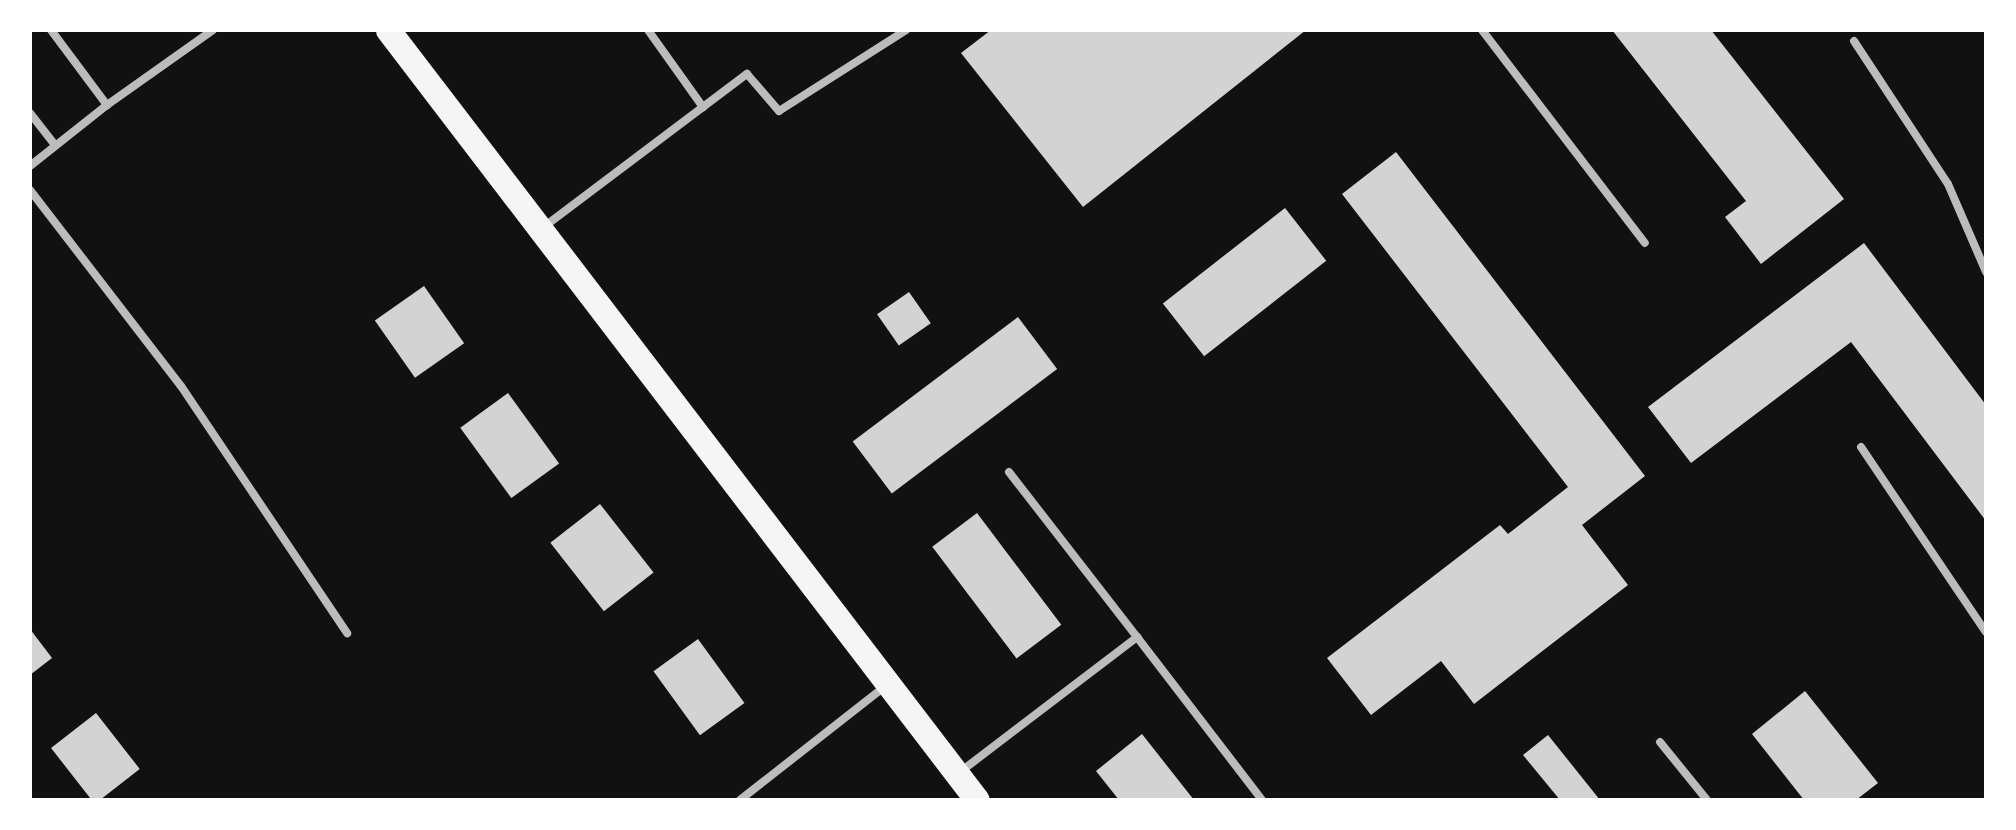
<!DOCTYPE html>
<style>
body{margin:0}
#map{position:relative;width:2016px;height:830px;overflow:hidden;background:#111;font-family:"Alegreya Sans",sans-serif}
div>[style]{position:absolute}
.building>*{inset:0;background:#d3d3d3;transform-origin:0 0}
.service>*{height:8px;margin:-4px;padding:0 4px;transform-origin:4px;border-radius:4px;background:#bcbcbc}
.primary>*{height:25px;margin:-12.5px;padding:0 12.5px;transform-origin:12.5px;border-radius:12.5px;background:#f5f5f5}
span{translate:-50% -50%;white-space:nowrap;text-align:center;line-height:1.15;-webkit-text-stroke:9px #fff;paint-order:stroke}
.frame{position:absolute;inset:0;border:32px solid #fff;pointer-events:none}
</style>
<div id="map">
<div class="building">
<i style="clip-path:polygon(991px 30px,1306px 30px,1083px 207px,961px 53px)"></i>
<i style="clip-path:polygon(1612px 30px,1711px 30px,1844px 199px,1761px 264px,1725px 217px,1746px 201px)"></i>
<i style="clip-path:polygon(1396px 152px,1645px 476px,1582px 525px,1628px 585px,1474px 704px,1441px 661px,1371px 715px,1327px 658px,1500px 525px,1508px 534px,1568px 487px,1342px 194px)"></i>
<i style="left:1285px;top:208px;width:67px;height:155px;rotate:52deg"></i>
<i style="clip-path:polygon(1864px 243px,1986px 405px,1986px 521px,1851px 342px,1691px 463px,1648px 407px)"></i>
<i style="left:424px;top:286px;width:70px;height:60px;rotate:55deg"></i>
<i style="left:909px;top:292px;width:38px;height:39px;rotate:55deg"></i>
<i style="left:1018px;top:317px;width:65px;height:207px;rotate:53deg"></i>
<i style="left:508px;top:393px;width:87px;height:59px;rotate:54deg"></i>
<i style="left:600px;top:504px;width:87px;height:63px;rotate:52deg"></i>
<i style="left:977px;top:513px;width:140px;height:56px;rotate:53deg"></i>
<i style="clip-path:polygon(30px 629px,52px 658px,30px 675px)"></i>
<i style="left:698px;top:639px;width:79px;height:55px;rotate:54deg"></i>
<i style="clip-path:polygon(1805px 691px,1878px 783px,1856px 800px,1804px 800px,1752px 734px)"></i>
<i style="left:96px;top:713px;width:71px;height:57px;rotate:52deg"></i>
<i style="clip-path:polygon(1142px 734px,1194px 800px,1119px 800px,1096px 771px)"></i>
<i style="clip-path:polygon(1548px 735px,1600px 800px,1560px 800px,1523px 755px)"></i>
</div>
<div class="service">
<i style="left:51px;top:30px;width:94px;rotate:53.3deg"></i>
<i style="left:107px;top:105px;width:130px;rotate:-35.3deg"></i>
<i style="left:648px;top:30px;width:95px;rotate:54.5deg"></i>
<i style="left:1482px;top:30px;width:268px;rotate:52.6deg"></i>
<i style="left:1854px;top:41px;width:171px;rotate:56.7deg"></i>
<i style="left:1948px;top:184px;width:96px;rotate:66.6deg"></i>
<i style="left:30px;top:113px;width:39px;rotate:52deg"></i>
<i style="left:30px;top:166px;width:98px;rotate:-38.4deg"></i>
<i style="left:30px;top:190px;width:247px;rotate:52.4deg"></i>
<i style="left:181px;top:386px;width:298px;rotate:56.1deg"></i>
<i style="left:545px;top:226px;width:253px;rotate:-37deg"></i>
<i style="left:747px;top:74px;width:49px;rotate:49.1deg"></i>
<i style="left:779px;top:111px;width:151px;rotate:-32.5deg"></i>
<i style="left:1861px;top:447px;width:223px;rotate:56deg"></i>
<i style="left:1009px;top:472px;width:209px;rotate:52.2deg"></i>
<i style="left:1660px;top:742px;width:75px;rotate:51deg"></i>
<i style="left:960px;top:772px;width:223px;rotate:-37.3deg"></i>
<i style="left:1137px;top:637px;width:205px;rotate:52.5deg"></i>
<i style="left:740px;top:800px;width:183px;rotate:-38.1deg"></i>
</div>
<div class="primary">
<i style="left:388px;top:30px;width:969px;rotate:52.59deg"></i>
</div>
<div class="frame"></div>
</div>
